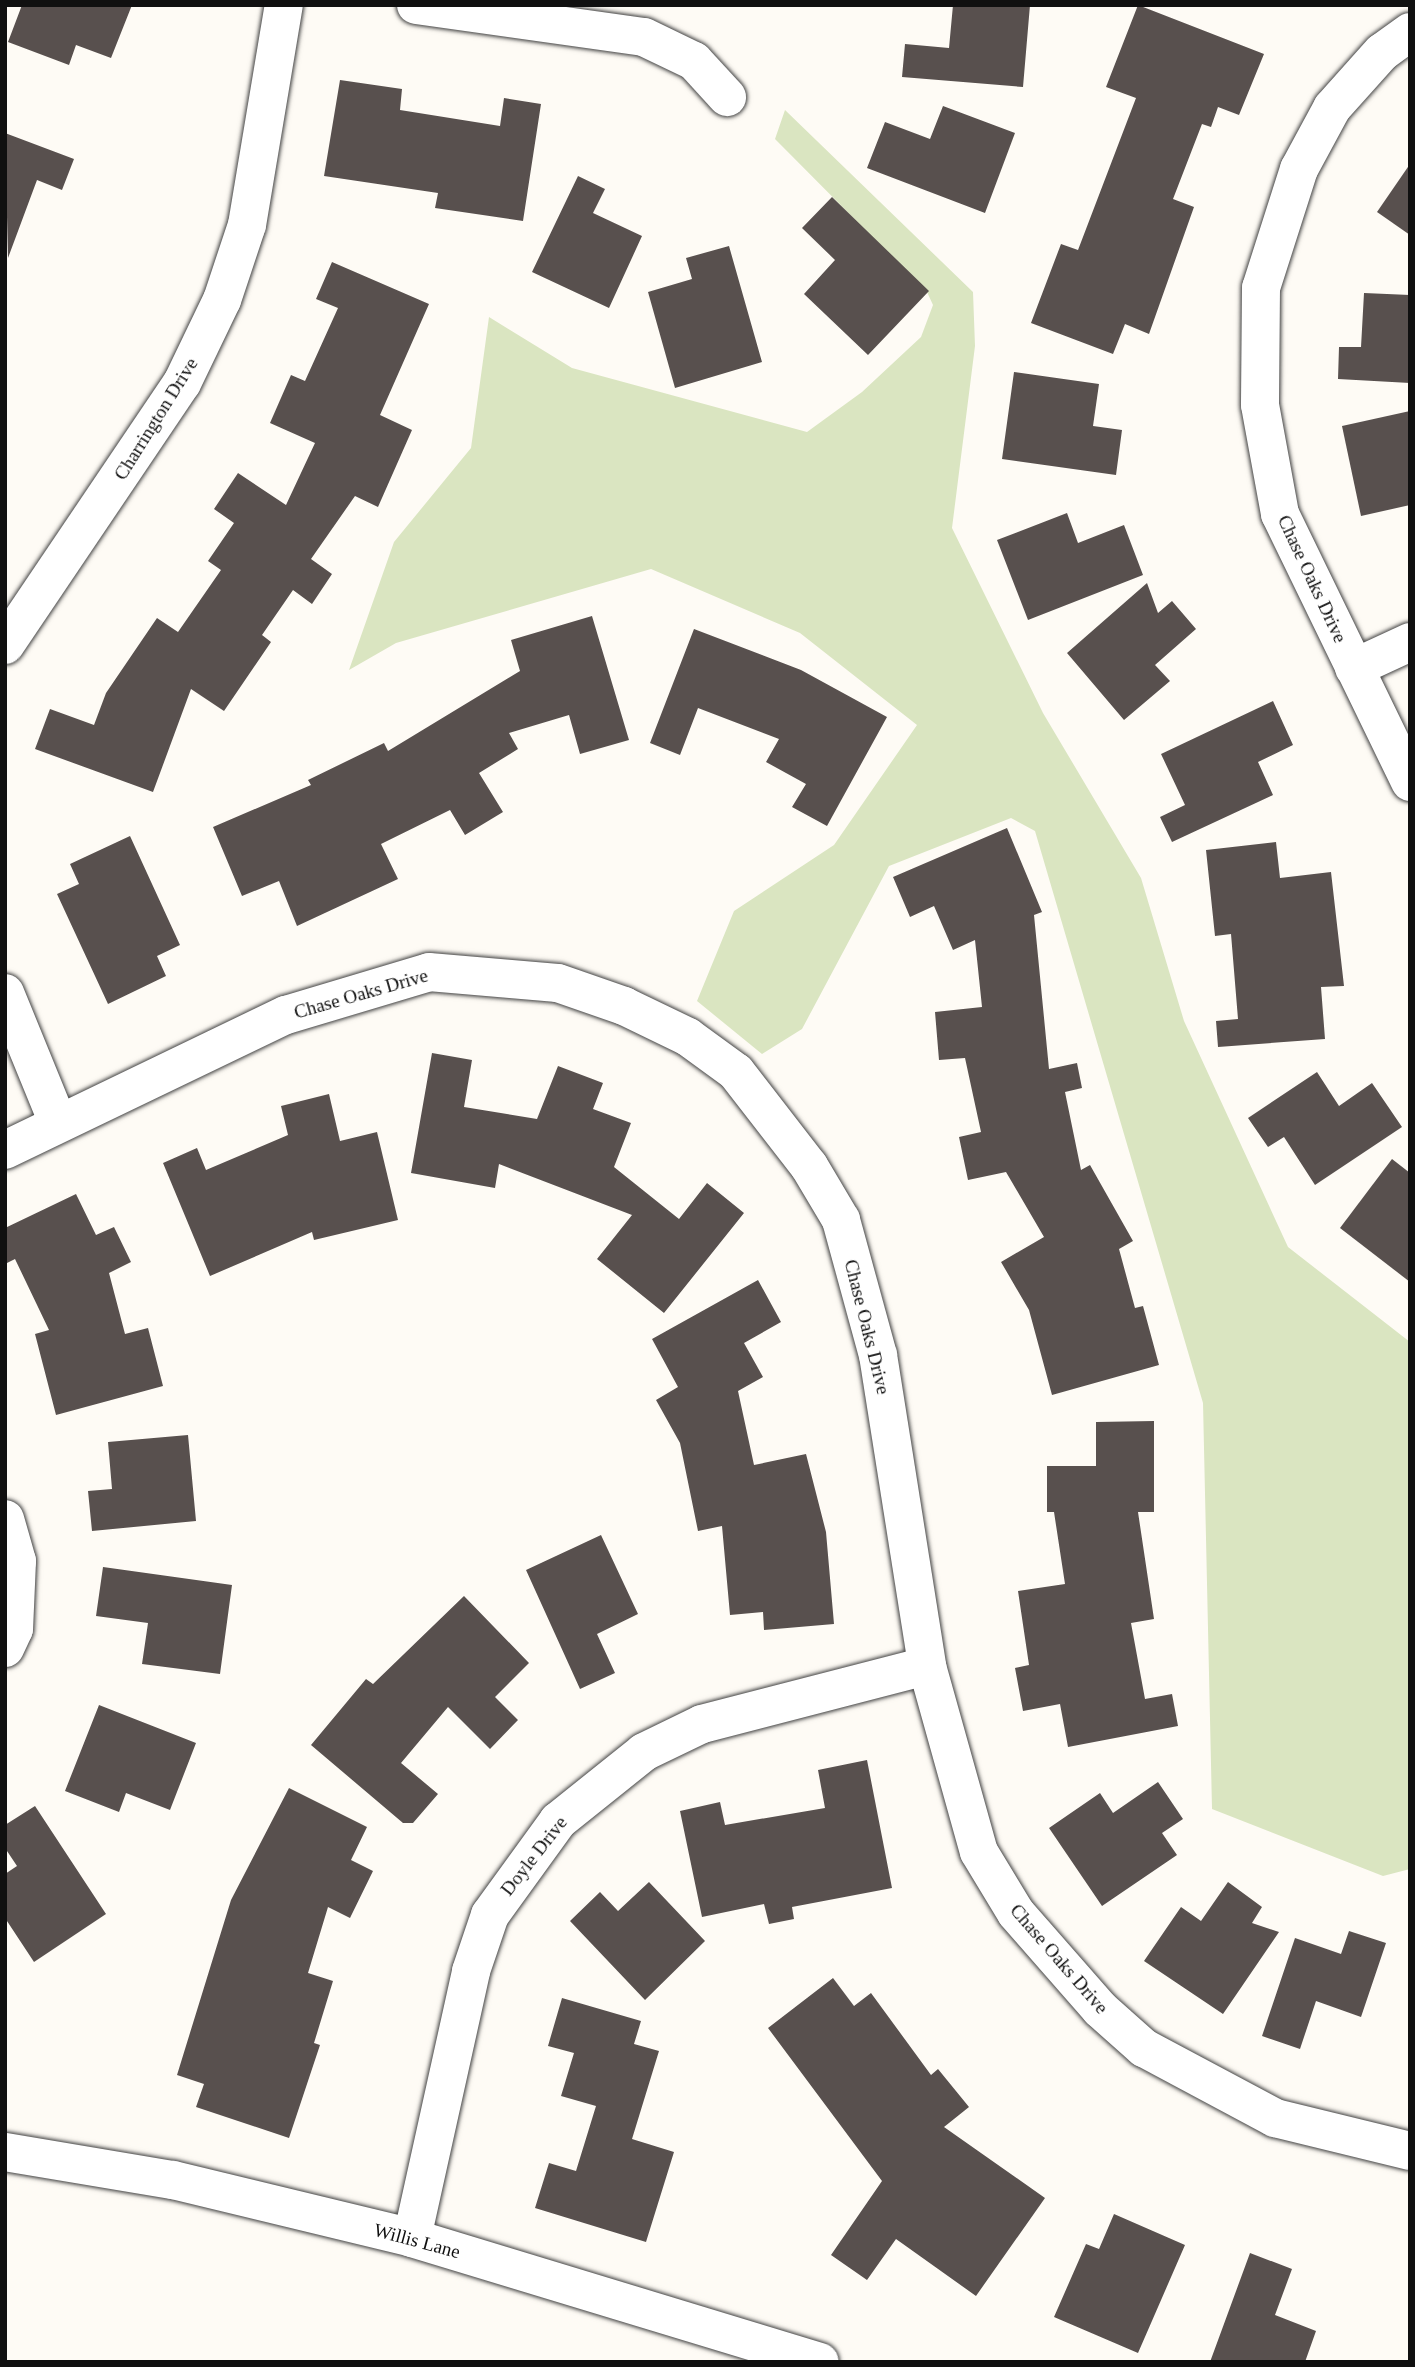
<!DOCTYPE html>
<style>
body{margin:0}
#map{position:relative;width:1415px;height:2367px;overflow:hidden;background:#fefbf5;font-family:"Times New Roman",serif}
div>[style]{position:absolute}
.green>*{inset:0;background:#dae5c1}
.building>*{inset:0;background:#58504e}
.roads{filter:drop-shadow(0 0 2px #434343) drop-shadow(0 0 2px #434343)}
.minor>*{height:38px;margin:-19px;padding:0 19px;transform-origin:19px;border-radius:19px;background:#fff}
span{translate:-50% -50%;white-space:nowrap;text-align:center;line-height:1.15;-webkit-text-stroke:7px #fff;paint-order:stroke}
.street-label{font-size:19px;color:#101010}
.frame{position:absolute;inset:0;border:7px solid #101010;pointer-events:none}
</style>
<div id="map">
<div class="green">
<i style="clip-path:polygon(785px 110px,973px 292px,975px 346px,952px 528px,1043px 713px,1141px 878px,1184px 1021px,1288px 1247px,1410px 1342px,1410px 1869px,1383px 1876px,1212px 1809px,1203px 1403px,1035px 831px,1011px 818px,889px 866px,802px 1029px,762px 1054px,697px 1001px,734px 911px,834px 845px,917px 725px,800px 633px,651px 569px,396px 643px,349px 670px,394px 542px,471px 448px,489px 317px,572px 368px,807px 432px,862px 392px,921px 337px,933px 305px,927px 292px,775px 139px)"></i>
</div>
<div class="building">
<i style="clip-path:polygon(22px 5px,132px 5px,111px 58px,76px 45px,69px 65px,8px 42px)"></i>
<i style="clip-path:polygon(953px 5px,1030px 5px,1023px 87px,902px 77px,905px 44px,949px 48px)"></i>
<i style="clip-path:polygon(1138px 5px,1264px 54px,1239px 115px,1218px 107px,1211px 127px,1202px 124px,1173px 199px,1194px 207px,1149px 334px,1125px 324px,1113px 354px,1031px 323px,1061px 244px,1078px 250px,1136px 98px,1106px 87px)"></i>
<i style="clip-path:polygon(340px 80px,402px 89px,400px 110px,500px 126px,504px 98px,541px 104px,523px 221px,435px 208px,438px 193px,324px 176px)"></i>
<i style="clip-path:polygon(943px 106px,1015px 133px,985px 213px,867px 168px,885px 122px,930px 139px)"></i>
<i style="clip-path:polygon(5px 133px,74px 159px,62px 190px,37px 180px,8px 258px)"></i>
<i style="clip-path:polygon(1410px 164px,1410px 235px,1377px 212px)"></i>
<i style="clip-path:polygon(578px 176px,605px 189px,593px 213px,642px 236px,609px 308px,532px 272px)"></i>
<i style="clip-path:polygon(832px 197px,929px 291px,868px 355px,804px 294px,835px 260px,802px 228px)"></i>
<i style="clip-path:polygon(729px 246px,762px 362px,675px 388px,648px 292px,692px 279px,686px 258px)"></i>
<i style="clip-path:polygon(332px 262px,429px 304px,380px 415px,412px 430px,378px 507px,355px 496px,311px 559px,332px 574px,312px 604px,293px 590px,262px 635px,271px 642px,224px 711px,191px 689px,153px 792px,35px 749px,50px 709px,94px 725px,106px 693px,157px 618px,178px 632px,221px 570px,208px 561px,234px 523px,214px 509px,238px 473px,286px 505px,315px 443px,270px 423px,291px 375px,305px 381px,338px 308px,316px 299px)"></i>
<i style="clip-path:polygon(1364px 293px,1410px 295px,1410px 383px,1338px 379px,1339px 347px,1361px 347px)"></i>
<i style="clip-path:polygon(1014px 372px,1099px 384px,1093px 426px,1122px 430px,1116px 475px,1002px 459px)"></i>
<i style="clip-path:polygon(1410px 411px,1410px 505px,1361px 516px,1342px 426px)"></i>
<i style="clip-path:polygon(1067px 513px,1078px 543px,1124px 525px,1143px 575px,1028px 620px,997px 540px)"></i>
<i style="clip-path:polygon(1147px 583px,1158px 613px,1172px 601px,1196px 629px,1155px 665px,1170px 681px,1124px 720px,1067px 653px)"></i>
<i style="clip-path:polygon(592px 616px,629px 740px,580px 754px,569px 715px,509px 733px,518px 749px,479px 773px,503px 812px,465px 835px,450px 810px,381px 844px,398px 879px,297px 926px,279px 881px,242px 896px,213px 827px,311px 785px,308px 780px,384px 743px,388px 751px,520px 671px,511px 640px)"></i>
<i style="clip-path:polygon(694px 629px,801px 670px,887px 717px,827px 826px,792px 807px,806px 784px,766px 762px,779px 739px,698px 708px,680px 755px,650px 743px)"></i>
<i style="clip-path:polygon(1273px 701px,1293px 745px,1258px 762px,1273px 795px,1172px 842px,1160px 817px,1185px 805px,1161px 754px)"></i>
<i style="clip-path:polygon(1007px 828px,1042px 912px,1034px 915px,1049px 1069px,1077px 1063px,1082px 1088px,1065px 1092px,1081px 1170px,1090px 1165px,1133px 1241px,1119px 1249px,1135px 1308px,1143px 1306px,1159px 1365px,1052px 1395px,1029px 1310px,1001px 1262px,1044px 1237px,1006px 1172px,968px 1180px,959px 1137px,981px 1132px,965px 1058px,939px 1060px,935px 1012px,982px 1007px,975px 940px,953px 950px,934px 906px,910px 917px,893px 877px)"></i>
<i style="clip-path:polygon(130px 836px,180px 945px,157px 956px,166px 976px,108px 1004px,57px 894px,79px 884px,70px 864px)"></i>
<i style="clip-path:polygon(1276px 842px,1280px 878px,1331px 872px,1344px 986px,1321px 987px,1325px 1039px,1218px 1047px,1216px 1021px,1238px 1019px,1231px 934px,1215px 936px,1206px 850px)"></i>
<i style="clip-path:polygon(432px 1053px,472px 1060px,464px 1107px,537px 1119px,558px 1066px,603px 1083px,593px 1109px,631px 1123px,614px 1167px,679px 1219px,707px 1183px,744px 1213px,664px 1313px,597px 1259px,632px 1215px,499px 1164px,495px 1188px,411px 1173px)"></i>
<i style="clip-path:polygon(1317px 1072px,1339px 1106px,1372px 1083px,1402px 1127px,1315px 1185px,1284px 1137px,1268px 1147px,1248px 1118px)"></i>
<i style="clip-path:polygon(329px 1094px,340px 1141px,377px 1132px,398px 1220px,314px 1240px,312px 1232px,210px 1276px,163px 1163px,197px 1148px,206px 1170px,288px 1135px,281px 1106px)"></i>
<i style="clip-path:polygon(1392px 1159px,1410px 1173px,1410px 1282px,1340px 1228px)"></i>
<i style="clip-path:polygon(76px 1194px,96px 1235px,114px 1227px,131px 1262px,109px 1273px,125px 1334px,148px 1328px,163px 1386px,56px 1415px,35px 1334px,49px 1330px,15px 1259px,5px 1264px,5px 1228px)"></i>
<i style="clip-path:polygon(758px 1280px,781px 1322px,744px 1343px,763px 1377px,738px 1391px,754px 1465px,806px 1454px,826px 1532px,834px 1624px,764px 1630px,763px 1612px,730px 1615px,722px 1526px,698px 1531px,680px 1443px,656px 1400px,678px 1387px,652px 1339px)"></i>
<i style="clip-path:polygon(1154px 1421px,1154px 1512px,1138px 1512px,1154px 1619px,1131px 1623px,1145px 1699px,1172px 1694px,1178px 1726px,1068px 1747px,1060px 1704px,1023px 1711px,1015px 1668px,1029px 1665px,1018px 1591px,1065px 1584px,1054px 1512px,1047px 1512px,1047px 1466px,1096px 1466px,1096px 1422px)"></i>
<i style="clip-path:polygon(188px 1435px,196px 1521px,92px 1531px,88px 1491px,112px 1489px,108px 1442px)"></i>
<i style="clip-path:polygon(601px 1535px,638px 1614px,597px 1634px,615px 1673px,580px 1689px,526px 1570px)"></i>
<i style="clip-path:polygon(103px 1567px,232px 1585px,220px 1674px,142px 1664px,148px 1623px,96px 1616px)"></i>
<i style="clip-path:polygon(464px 1596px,529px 1663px,495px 1697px,518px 1720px,490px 1749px,448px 1707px,401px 1763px,438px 1794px,413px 1823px,403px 1823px,311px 1745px,366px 1679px,373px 1684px)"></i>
<i style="clip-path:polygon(99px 1705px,196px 1743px,170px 1810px,126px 1793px,119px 1812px,65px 1791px)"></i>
<i style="clip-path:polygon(867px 1760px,892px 1888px,792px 1907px,794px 1919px,769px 1924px,764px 1904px,702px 1917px,680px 1811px,720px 1802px,725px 1825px,825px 1808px,818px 1770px)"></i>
<i style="clip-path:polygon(1158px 1782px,1183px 1819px,1162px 1833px,1177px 1855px,1102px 1906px,1049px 1828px,1100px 1793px,1113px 1813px)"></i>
<i style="clip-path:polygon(289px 1788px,367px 1827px,351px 1860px,373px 1871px,350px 1918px,328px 1907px,308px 1973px,333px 1981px,314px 2043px,320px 2045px,289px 2138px,196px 2107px,204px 2084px,177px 2075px,231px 1900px)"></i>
<i style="clip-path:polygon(35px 1806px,106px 1914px,34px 1962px,5px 1918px,5px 1874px,17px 1866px,5px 1848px,5px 1825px)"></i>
<i style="clip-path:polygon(649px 1882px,705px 1941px,645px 2000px,570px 1921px,600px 1892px,618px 1911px)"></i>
<i style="clip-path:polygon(1228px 1882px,1262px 1907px,1252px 1923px,1279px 1932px,1223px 2014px,1144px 1961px,1181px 1907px,1201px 1921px)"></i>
<i style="clip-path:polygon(1349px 1931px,1386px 1943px,1361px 2017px,1316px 2001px,1300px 2049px,1262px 2036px,1295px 1938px,1341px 1954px)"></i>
<i style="clip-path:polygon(833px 1978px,854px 2006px,871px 1993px,931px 2075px,938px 2069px,969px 2107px,944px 2127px,1045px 2198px,976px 2296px,896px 2239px,867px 2280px,831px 2255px,882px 2181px,768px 2028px)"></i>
<i style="clip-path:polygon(562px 1998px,641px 2021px,634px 2044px,659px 2051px,632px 2139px,674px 2152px,646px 2242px,535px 2208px,549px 2163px,576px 2171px,596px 2106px,561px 2096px,574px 2053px,548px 2046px)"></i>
<i style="clip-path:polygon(1114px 2214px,1185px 2245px,1138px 2353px,1054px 2317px,1086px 2244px,1099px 2249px)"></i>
<i style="clip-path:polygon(1250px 2253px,1292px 2269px,1275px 2315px,1316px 2331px,1305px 2362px,1210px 2362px)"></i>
</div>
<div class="roads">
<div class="minor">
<i style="left:416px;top:5px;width:230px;rotate:8deg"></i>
<i style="left:644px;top:37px;width:55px;rotate:25.6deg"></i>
<i style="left:694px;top:61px;width:49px;rotate:47.5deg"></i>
<i style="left:1410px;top:32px;width:34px;rotate:144deg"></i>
<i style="left:1382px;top:52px;width:75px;rotate:131.8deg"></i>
<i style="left:1332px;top:108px;width:69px;rotate:118.4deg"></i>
<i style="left:1299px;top:169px;width:125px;rotate:107.7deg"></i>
<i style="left:1261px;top:288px;width:117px;rotate:90.5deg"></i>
<i style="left:1260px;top:405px;width:111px;rotate:79.6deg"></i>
<i style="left:1280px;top:514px;width:298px;rotate:64.1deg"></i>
<i style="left:5px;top:645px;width:316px;rotate:-56deg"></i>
<i style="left:182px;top:383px;width:92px;rotate:-64.3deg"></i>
<i style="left:222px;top:300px;width:79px;rotate:-71.6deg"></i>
<i style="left:247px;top:225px;width:223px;rotate:-80.5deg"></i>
<i style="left:1354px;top:668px;width:62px;rotate:-24.9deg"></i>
<i style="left:5px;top:993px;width:140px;rotate:67.8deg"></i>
<i style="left:5px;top:1150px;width:312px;rotate:-25.7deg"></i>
<i style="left:286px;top:1015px;width:149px;rotate:-16.7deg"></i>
<i style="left:429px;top:972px;width:129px;rotate:4.9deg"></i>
<i style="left:558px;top:983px;width:70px;rotate:19.2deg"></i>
<i style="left:624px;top:1006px;width:71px;rotate:25.8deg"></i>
<i style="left:688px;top:1037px;width:59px;rotate:36.1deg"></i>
<i style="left:736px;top:1072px;width:119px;rotate:52.2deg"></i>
<i style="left:809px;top:1166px;width:63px;rotate:59.3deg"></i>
<i style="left:841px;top:1220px;width:140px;rotate:74.7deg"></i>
<i style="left:878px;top:1355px;width:315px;rotate:81deg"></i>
<i style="left:927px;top:1666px;width:193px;rotate:74.4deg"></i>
<i style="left:979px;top:1852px;width:71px;rotate:58.8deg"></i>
<i style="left:1016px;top:1913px;width:128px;rotate:48.8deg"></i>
<i style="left:1100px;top:2009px;width:59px;rotate:41.6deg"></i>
<i style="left:1144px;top:2048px;width:149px;rotate:28.1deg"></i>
<i style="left:1275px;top:2118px;width:139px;rotate:13.7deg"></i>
<i style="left:5px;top:1519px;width:44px;rotate:74.1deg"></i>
<i style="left:17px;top:1561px;width:68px;rotate:92.5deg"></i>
<i style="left:14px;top:1629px;width:21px;rotate:115deg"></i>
<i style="left:5px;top:2152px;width:170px;rotate:9.5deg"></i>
<i style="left:173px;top:2180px;width:246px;rotate:13.6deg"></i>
<i style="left:412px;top:2238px;width:426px;rotate:16.9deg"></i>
<i style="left:412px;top:2238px;width:273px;rotate:-77.5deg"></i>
<i style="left:471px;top:1971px;width:59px;rotate:-71.3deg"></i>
<i style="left:490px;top:1915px;width:116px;rotate:-54.1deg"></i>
<i style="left:558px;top:1821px;width:110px;rotate:-38.7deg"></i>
<i style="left:644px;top:1752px;width:64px;rotate:-25.8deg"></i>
<i style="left:702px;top:1724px;width:232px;rotate:-14.5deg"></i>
</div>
</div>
<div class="street-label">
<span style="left:156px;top:419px;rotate:-58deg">Charrington Drive</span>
<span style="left:1312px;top:579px;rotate:65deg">Chase Oaks Drive</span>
<span style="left:361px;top:994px;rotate:-16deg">Chase Oaks Drive</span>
<span style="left:867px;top:1327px;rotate:76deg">Chase Oaks Drive</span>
<span style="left:534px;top:1856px;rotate:-52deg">Doyle Drive</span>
<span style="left:1059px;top:1959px;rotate:49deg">Chase Oaks Drive</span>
<span style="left:417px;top:2241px;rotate:15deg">Willis Lane</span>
</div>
<div class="frame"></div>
</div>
